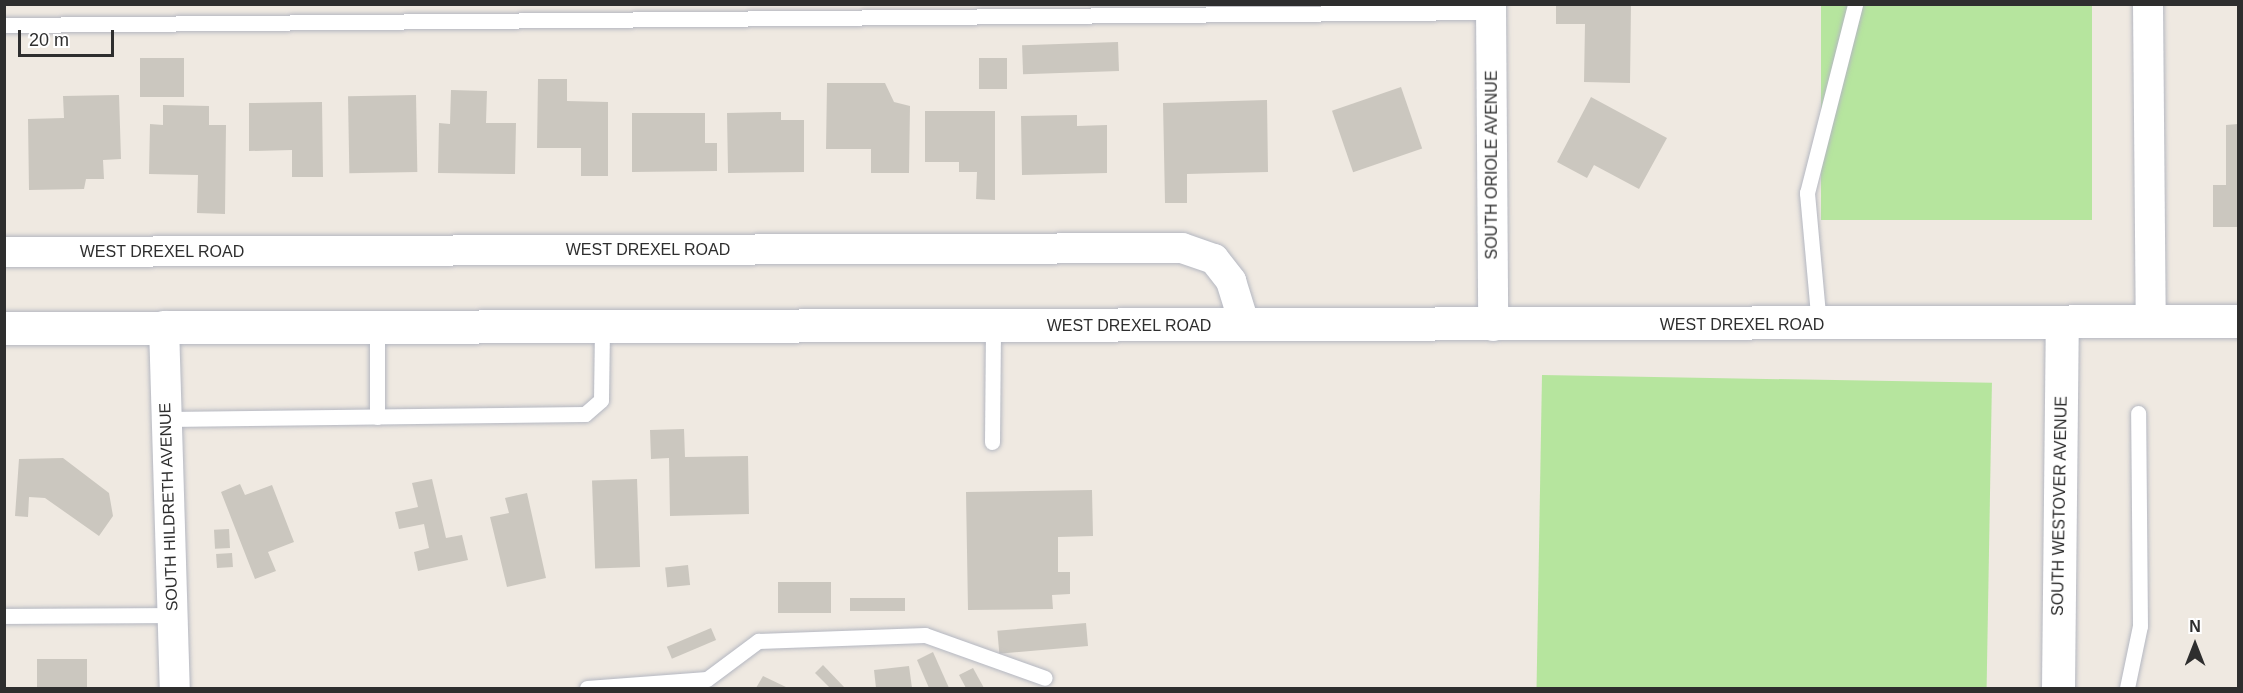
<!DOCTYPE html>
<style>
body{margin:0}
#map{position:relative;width:2243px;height:693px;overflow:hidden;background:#efe9e1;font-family:Arial,sans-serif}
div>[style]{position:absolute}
.green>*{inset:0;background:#b6e59e;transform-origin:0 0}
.building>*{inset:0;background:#cbc7bf;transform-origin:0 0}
.roads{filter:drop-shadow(0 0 2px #b4b7c1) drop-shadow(0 0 2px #b4b7c1)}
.service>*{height:15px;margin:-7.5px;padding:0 7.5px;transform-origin:7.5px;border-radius:7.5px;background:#fff}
.minor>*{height:30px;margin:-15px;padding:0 15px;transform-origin:15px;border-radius:15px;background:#fff}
.tertiary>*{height:33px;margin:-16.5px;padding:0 16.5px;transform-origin:16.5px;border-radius:16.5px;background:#fff}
span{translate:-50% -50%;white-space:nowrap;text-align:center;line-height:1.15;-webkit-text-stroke:4.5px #fff;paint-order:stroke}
.street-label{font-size:16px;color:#2e2e2e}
.frame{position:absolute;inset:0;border:6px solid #2e2e2e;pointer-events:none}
.north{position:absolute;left:2165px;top:615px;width:60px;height:60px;-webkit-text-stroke:4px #fff;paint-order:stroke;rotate:0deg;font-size:16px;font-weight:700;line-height:24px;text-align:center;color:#2e2e2e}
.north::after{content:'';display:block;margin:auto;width:21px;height:27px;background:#2e2e2e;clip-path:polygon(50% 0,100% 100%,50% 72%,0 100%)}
.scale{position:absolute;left:18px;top:30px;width:96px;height:27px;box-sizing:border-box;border:3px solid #2e2e2e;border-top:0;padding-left:8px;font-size:18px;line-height:21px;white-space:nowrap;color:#2e2e2e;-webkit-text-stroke:4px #fff;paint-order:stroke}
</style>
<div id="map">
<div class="green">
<i style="left:1821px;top:5px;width:271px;height:215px"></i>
<i style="left:1542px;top:375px;width:450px;height:313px;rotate:1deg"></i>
</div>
<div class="building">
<i style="clip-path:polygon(1556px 4px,1631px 4px,1630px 83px,1584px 82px,1585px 24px,1556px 24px)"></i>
<i style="left:1118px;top:42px;width:29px;height:96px;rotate:88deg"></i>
<i style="left:184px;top:58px;width:39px;height:44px;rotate:90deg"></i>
<i style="left:979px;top:58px;width:28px;height:31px"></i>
<i style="clip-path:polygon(538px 79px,567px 79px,567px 101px,608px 102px,608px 176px,581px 176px,581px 148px,537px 148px)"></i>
<i style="clip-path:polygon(827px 83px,885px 83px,894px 102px,910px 106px,909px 173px,871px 173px,871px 149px,826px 149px)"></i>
<i style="left:1401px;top:87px;width:65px;height:73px;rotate:71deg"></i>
<i style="clip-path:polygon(451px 90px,487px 91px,486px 123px,516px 123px,515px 174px,438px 173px,439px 123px,450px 124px)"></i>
<i style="clip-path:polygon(119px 95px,121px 159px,103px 160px,104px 179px,86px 179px,84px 189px,29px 190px,28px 119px,64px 118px,63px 96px)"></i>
<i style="left:416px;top:95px;width:77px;height:68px;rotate:89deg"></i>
<i style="clip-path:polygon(1591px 97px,1667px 138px,1639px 189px,1594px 165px,1587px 178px,1557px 162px)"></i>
<i style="clip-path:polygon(1267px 100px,1268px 172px,1187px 174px,1187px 203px,1165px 203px,1163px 103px)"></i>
<i style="clip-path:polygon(322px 102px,323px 177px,292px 177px,292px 150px,249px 151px,249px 103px)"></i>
<i style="clip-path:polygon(163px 105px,209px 106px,209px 125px,226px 125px,225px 214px,197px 213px,198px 175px,149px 174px,150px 124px,163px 125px)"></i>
<i style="clip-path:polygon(925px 111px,995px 111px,995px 200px,976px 199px,977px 172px,959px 172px,959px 162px,925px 162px)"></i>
<i style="clip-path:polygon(781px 112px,781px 120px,804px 120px,804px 172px,728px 173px,727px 113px)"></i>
<i style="clip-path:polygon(632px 113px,705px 113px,705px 143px,717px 143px,717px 171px,632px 172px)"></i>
<i style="clip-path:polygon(1077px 115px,1077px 126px,1107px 125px,1107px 173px,1022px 175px,1021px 116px)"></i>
<i style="clip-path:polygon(2238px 124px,2238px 227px,2213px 227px,2213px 185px,2226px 185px,2226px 125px)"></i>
<i style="clip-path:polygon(684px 429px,685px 457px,748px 456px,749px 514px,670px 516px,669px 458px,651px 459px,650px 430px)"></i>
<i style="clip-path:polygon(63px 458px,109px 493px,113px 516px,99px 536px,45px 498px,29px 497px,28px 517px,15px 516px,19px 459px)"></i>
<i style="clip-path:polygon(432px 479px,446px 538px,462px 535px,468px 560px,418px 571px,414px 552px,429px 548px,424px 524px,399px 529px,395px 512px,418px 507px,412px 483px)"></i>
<i style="left:637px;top:479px;width:88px;height:45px;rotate:88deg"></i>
<i style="clip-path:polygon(240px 484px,245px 495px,272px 485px,294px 542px,268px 552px,276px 571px,255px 579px,221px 492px)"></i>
<i style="clip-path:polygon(1092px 490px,1093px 536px,1058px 537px,1058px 572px,1070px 572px,1070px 594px,1052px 595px,1053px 609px,968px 610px,966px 492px)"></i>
<i style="clip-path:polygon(527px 493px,546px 578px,507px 587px,490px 517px,509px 513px,505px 498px)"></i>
<i style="left:229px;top:529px;width:19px;height:15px;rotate:87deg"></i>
<i style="left:232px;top:553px;width:14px;height:16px;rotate:86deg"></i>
<i style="left:688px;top:565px;width:20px;height:23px;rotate:84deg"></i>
<i style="left:778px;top:582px;width:53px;height:31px"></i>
<i style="left:905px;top:598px;width:13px;height:55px;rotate:90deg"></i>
<i style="left:1086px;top:623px;width:23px;height:89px;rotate:85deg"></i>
<i style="left:711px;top:628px;width:13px;height:48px;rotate:67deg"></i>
<i style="clip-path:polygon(933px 652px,949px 688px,929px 688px,917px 660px)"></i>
<i style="left:37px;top:659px;width:50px;height:29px"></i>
<i style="clip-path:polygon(823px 665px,845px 688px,830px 688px,815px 673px)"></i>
<i style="clip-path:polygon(909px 666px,912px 688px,876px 688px,874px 670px)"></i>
<i style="clip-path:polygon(973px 668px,984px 688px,966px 688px,959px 675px)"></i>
<i style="clip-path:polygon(763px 676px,788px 688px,756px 688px)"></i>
</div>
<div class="roads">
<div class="service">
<i style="left:4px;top:25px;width:1487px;rotate:-0.5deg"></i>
<i style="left:1819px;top:325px;width:133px;rotate:-95.2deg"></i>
<i style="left:1807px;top:193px;width:195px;rotate:-75.7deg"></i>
<i style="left:377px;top:326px;width:91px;rotate:90deg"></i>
<i style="left:167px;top:419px;width:418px;rotate:-0.7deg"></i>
<i style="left:585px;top:414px;width:21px;rotate:-41deg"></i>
<i style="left:601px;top:400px;width:74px;rotate:-89.2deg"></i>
<i style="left:992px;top:442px;width:116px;rotate:-89.5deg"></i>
<i style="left:4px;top:616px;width:168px;rotate:-0.3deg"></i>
<i style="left:587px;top:688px;width:120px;rotate:-4.3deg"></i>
<i style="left:707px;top:679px;width:64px;rotate:-36.7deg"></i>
<i style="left:758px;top:641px;width:167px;rotate:-2.1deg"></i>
<i style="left:925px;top:635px;width:127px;rotate:19.7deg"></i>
<i style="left:2127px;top:688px;width:63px;rotate:-78.2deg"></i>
<i style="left:2140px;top:626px;width:213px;rotate:-90.5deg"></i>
</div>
<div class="minor">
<i style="left:1491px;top:4px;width:322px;rotate:89.6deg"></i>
<i style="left:2148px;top:4px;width:318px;rotate:89.5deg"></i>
<i style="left:4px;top:252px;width:1178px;rotate:-0.19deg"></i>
<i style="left:1182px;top:248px;width:34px;rotate:19deg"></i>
<i style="left:1214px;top:259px;width:28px;rotate:52deg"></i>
<i style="left:1231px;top:281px;width:47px;rotate:72.7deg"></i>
<i style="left:164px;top:326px;width:362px;rotate:88.3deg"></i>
</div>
<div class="tertiary">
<i style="left:4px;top:328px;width:2234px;rotate:-0.18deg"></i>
<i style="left:2058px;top:688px;width:364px;rotate:-89.4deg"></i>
</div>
</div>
<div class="street-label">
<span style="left:1492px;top:165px;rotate:-90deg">SOUTH ORIOLE AVENUE</span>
<span style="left:648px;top:250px">WEST DREXEL ROAD</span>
<span style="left:162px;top:252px">WEST DREXEL ROAD</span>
<span style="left:1742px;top:325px">WEST DREXEL ROAD</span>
<span style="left:1129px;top:326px">WEST DREXEL ROAD</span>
<span style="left:2060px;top:506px;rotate:-89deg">SOUTH WESTOVER AVENUE</span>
<span style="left:169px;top:507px;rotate:-92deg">SOUTH HILDRETH AVENUE</span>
</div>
<div class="frame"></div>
<div class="north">N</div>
<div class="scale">20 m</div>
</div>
